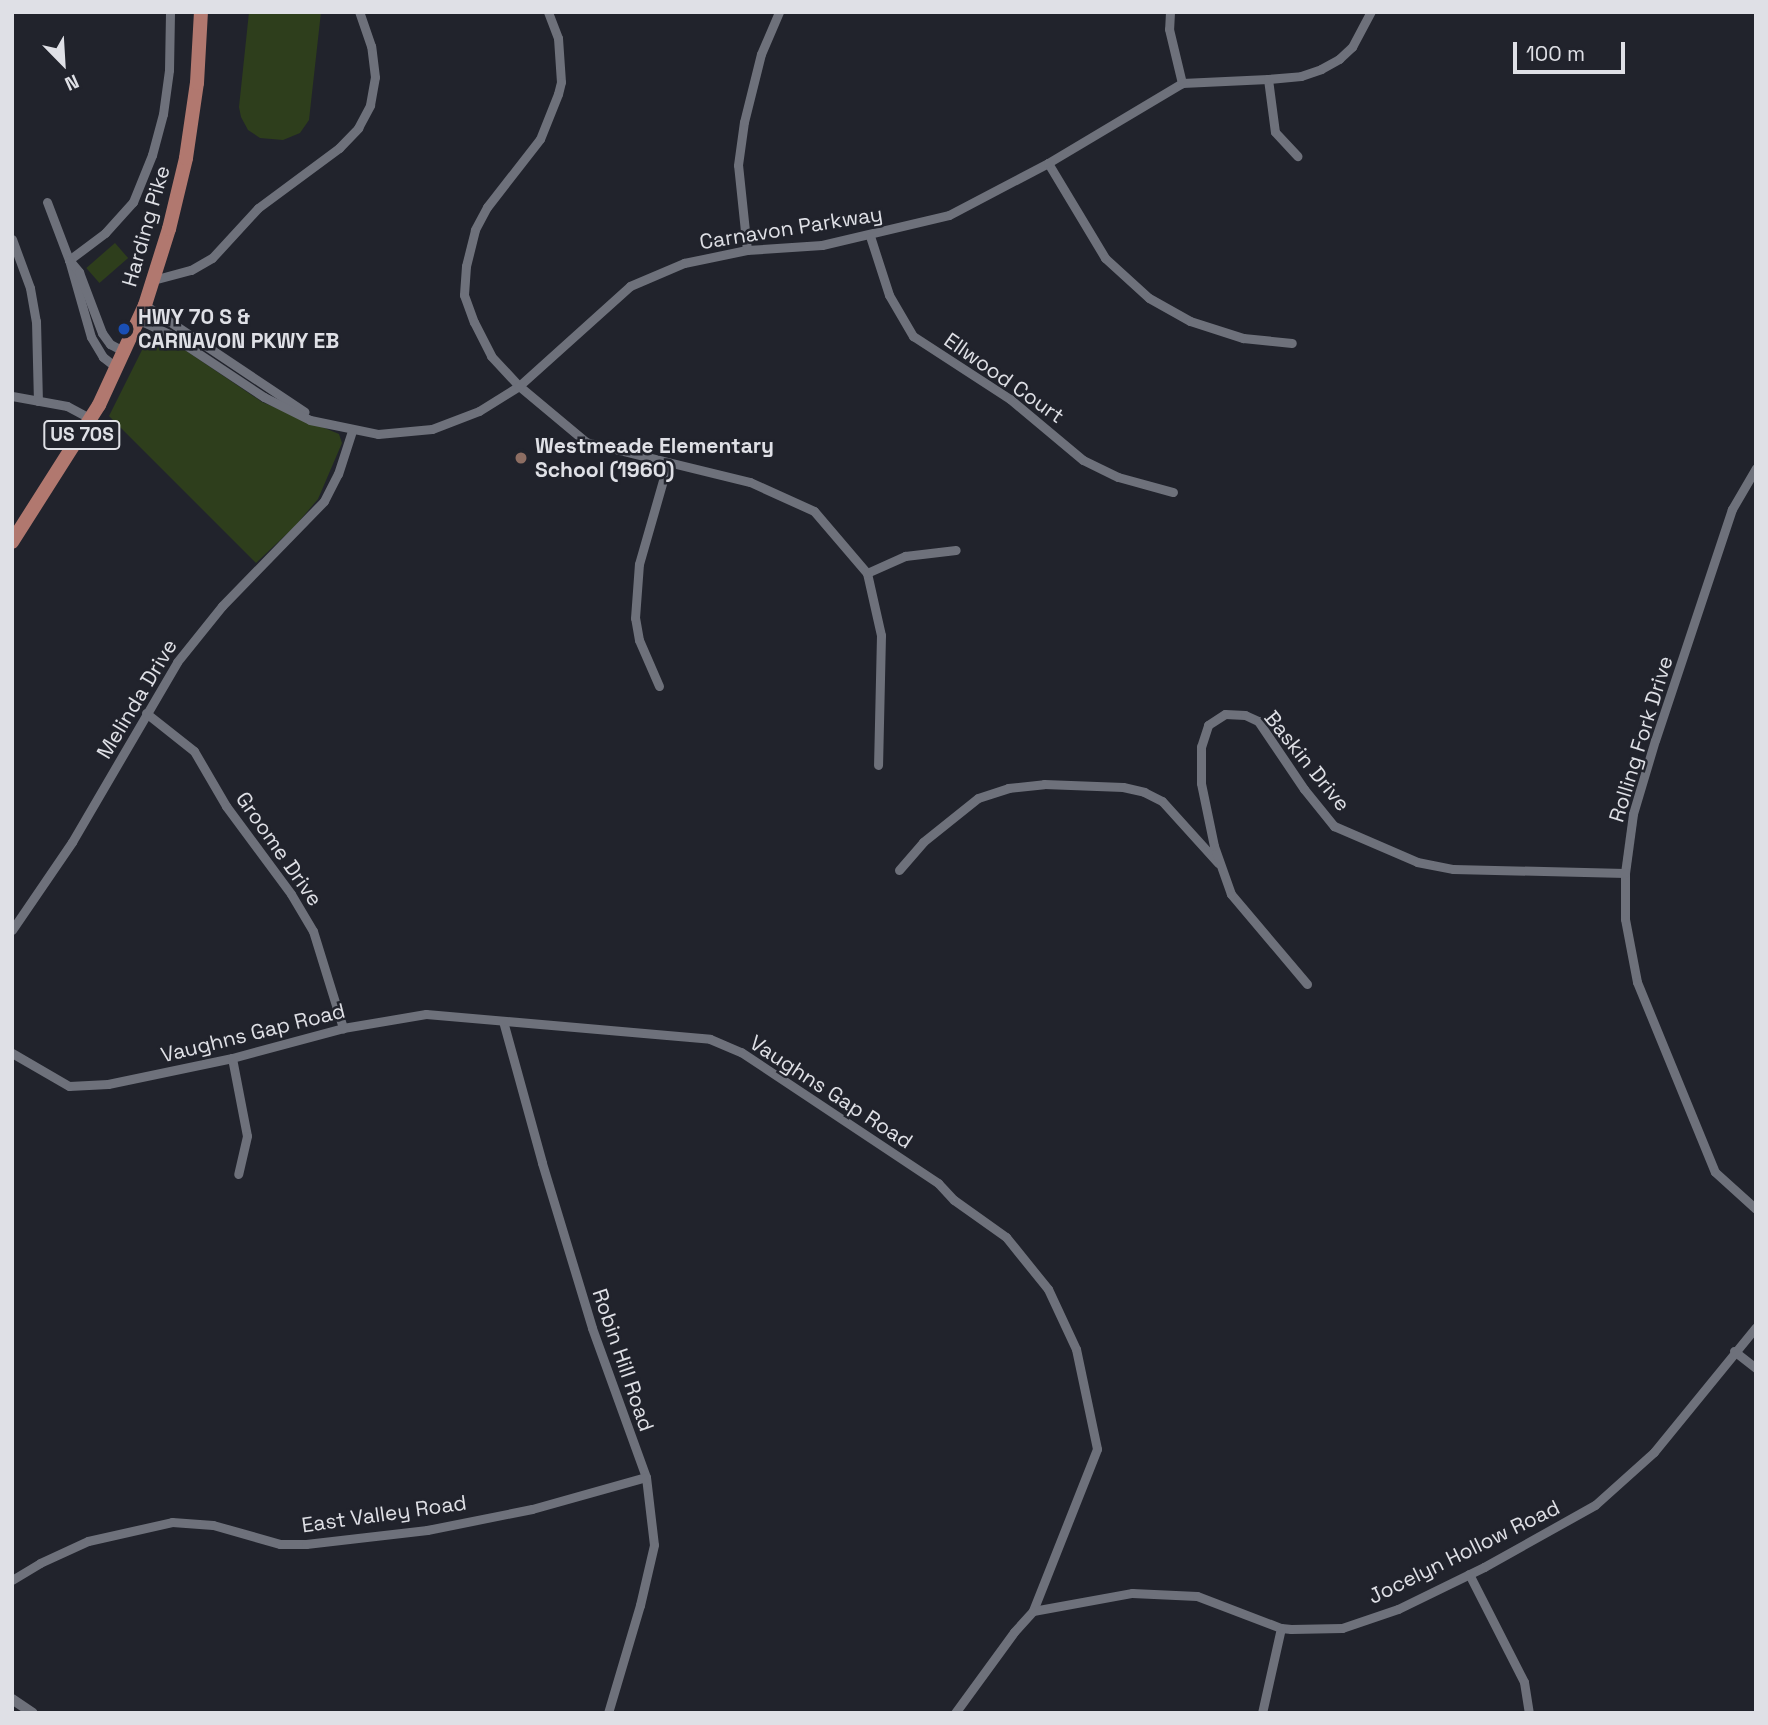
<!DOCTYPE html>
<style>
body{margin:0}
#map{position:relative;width:1768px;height:1725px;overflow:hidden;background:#21232c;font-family:"Space Grotesk",sans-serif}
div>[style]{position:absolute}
.green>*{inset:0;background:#2e3e1c;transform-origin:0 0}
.minor>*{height:9px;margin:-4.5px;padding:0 4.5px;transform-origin:4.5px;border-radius:4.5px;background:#6e717b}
.tertiary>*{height:10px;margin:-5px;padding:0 5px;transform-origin:5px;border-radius:5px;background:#6e717b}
.primary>*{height:14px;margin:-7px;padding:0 7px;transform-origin:7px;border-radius:7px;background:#b1786f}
.dots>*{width:19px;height:19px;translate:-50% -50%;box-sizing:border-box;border:4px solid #21232c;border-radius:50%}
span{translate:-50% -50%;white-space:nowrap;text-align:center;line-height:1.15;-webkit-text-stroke:5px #21232c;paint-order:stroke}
.shield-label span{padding:2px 5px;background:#21232c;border:2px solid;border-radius:5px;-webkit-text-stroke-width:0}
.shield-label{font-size:19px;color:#dfe0e6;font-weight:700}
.street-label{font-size:21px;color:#dfe0e6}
.poi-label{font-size:21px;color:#dfe0e6;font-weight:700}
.left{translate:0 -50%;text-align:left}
.frame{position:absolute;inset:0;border:14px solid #dfe0e6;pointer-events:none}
.north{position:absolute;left:28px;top:28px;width:70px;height:70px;-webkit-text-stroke:5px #21232c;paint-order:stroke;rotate:156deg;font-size:19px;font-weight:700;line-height:28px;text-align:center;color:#dfe0e6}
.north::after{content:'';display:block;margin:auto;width:24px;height:32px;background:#dfe0e6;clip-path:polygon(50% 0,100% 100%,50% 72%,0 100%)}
.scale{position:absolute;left:1513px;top:42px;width:112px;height:32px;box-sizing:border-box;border:4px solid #dfe0e6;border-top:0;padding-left:9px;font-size:21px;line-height:24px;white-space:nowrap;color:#dfe0e6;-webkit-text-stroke:5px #21232c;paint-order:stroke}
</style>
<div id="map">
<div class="green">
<i style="clip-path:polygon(249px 12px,321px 12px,309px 120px,300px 133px,283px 140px,260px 138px,248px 130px,241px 117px,239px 107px)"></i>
<i style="left:115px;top:243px;width:20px;height:38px;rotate:49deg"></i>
<i style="clip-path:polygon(160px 338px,170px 340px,262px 402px,339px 434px,342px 443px,318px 499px,295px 526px,256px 563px,109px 416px,144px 346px)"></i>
</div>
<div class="minor">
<i style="left:548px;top:12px;width:28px;rotate:69deg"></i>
<i style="left:558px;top:38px;width:44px;rotate:86.1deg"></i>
<i style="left:561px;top:82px;width:12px;rotate:104deg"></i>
<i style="left:558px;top:94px;width:48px;rotate:111.8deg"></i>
<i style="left:540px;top:139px;width:86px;rotate:127.9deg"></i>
<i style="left:487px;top:207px;width:26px;rotate:118deg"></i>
<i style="left:475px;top:230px;width:37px;rotate:104deg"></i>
<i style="left:466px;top:266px;width:29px;rotate:94deg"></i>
<i style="left:464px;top:295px;width:29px;rotate:70deg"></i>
<i style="left:474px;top:322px;width:38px;rotate:63deg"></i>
<i style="left:491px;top:356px;width:41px;rotate:47deg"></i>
<i style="left:519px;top:386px;width:87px;rotate:39.9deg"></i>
<i style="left:586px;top:442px;width:169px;rotate:13.7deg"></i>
<i style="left:750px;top:482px;width:70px;rotate:24.4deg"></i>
<i style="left:814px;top:511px;width:82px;rotate:49.5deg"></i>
<i style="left:867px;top:573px;width:64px;rotate:77.3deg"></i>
<i style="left:881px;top:635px;width:130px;rotate:91.3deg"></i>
<i style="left:1170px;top:12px;width:17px;rotate:93deg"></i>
<i style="left:1169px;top:29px;width:56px;rotate:76.5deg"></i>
<i style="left:1268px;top:79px;width:53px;rotate:82.5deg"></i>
<i style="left:1275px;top:132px;width:33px;rotate:47deg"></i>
<i style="left:1048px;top:163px;width:111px;rotate:59deg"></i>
<i style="left:1105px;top:258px;width:59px;rotate:42.3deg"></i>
<i style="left:1149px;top:298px;width:47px;rotate:29.3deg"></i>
<i style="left:1190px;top:321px;width:56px;rotate:17.8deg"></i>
<i style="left:1243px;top:338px;width:49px;rotate:5.8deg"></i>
<i style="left:47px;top:202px;width:62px;rotate:69.2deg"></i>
<i style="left:69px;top:260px;width:45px;rotate:-36.9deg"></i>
<i style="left:105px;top:233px;width:42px;rotate:-47.9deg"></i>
<i style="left:133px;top:202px;width:51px;rotate:-68deg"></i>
<i style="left:152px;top:155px;width:42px;rotate:-75deg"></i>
<i style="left:163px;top:114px;width:44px;rotate:-82.2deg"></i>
<i style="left:169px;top:70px;width:58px;rotate:-89deg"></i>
<i style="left:870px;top:236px;width:62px;rotate:72.1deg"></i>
<i style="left:889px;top:295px;width:48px;rotate:59.7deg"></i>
<i style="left:913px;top:336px;width:116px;rotate:33deg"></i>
<i style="left:1010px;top:399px;width:95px;rotate:39.9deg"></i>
<i style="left:1083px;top:460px;width:39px;rotate:26deg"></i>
<i style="left:1118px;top:477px;width:57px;rotate:15.3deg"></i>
<i style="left:12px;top:239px;width:52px;rotate:69.8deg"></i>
<i style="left:30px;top:288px;width:34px;rotate:80deg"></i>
<i style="left:36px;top:321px;width:80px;rotate:88.6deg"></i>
<i style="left:747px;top:250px;width:85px;rotate:-96deg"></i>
<i style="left:738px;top:165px;width:43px;rotate:-82.1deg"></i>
<i style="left:744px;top:122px;width:70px;rotate:-76deg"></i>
<i style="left:761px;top:54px;width:46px;rotate:-66.8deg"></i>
<i style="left:153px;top:280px;width:39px;rotate:-15deg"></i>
<i style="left:191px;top:270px;width:24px;rotate:-30deg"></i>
<i style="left:212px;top:258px;width:68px;rotate:-47.4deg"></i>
<i style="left:258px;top:208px;width:101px;rotate:-36.5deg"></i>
<i style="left:339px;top:148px;width:28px;rotate:-46deg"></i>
<i style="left:358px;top:128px;width:26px;rotate:-62deg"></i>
<i style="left:370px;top:105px;width:28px;rotate:-80deg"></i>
<i style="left:375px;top:77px;width:31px;rotate:-97deg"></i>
<i style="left:371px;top:46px;width:36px;rotate:-109deg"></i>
<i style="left:145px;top:305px;width:192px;rotate:33.8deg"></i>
<i style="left:139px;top:320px;width:33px;rotate:25deg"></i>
<i style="left:169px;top:334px;width:114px;rotate:33.6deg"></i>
<i style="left:264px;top:397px;width:51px;rotate:26.6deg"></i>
<i style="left:310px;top:420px;width:69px;rotate:11.6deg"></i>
<i style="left:378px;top:434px;width:54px;rotate:-5.3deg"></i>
<i style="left:432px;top:429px;width:50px;rotate:-21deg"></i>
<i style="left:479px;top:411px;width:47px;rotate:-32deg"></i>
<i style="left:519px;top:386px;width:149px;rotate:-42deg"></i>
<i style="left:630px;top:286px;width:59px;rotate:-23.1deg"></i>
<i style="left:684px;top:263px;width:64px;rotate:-11.7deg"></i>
<i style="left:747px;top:250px;width:75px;rotate:-3.8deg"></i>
<i style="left:822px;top:245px;width:130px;rotate:-13.3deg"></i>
<i style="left:949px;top:215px;width:112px;rotate:-27.7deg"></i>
<i style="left:1048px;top:163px;width:156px;rotate:-30.8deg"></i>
<i style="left:1182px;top:83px;width:86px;rotate:-2.7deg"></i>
<i style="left:1268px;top:79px;width:33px;rotate:-5deg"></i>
<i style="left:1301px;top:76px;width:21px;rotate:-19deg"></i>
<i style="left:1321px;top:69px;width:21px;rotate:-29deg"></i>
<i style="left:1339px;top:59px;width:18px;rotate:-43deg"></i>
<i style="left:1352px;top:47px;width:40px;rotate:-62deg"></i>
<i style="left:117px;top:368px;width:18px;rotate:-142deg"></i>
<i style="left:103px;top:357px;width:23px;rotate:-121deg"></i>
<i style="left:91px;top:337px;width:80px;rotate:-105.9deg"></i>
<i style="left:69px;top:260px;width:16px;rotate:50deg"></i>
<i style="left:79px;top:272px;width:65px;rotate:69.3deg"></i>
<i style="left:102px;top:333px;width:14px;rotate:54deg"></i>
<i style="left:110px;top:344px;width:17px;rotate:28deg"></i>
<i style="left:12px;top:396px;width:56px;rotate:10.3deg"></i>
<i style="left:67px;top:406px;width:27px;rotate:28deg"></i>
<i style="left:1756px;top:468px;width:48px;rotate:120.3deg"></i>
<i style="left:1732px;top:509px;width:243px;rotate:108.4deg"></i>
<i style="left:1655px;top:740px;width:77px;rotate:106.6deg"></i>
<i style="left:1633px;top:814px;width:60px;rotate:97.7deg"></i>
<i style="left:1625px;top:873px;width:46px;rotate:90deg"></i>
<i style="left:1625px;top:919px;width:64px;rotate:79.2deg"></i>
<i style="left:1637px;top:982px;width:205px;rotate:67.7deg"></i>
<i style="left:1715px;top:1172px;width:55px;rotate:42.1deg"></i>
<i style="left:867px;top:573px;width:42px;rotate:-24.1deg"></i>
<i style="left:905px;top:556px;width:51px;rotate:-6.7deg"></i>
<i style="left:659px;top:686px;width:50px;rotate:-113.5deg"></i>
<i style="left:639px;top:640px;width:22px;rotate:-100deg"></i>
<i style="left:635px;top:618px;width:54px;rotate:-85.8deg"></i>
<i style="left:639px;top:564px;width:105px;rotate:-74deg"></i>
<i style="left:146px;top:713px;width:61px;rotate:38.4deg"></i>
<i style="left:194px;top:751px;width:64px;rotate:59.8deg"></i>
<i style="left:226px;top:806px;width:109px;rotate:53.5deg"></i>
<i style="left:291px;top:894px;width:43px;rotate:59.3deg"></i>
<i style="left:313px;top:931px;width:102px;rotate:72.8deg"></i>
<i style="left:899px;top:870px;width:37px;rotate:-49deg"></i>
<i style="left:923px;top:842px;width:70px;rotate:-38.7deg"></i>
<i style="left:978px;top:798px;width:32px;rotate:-18deg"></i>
<i style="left:1008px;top:788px;width:36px;rotate:-6deg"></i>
<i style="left:1044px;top:784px;width:79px;rotate:2.2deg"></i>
<i style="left:1123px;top:787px;width:22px;rotate:13deg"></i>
<i style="left:1144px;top:792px;width:20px;rotate:27deg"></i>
<i style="left:1162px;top:801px;width:84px;rotate:47.9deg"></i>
<i style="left:12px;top:930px;width:107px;rotate:-55.7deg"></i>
<i style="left:72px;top:842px;width:208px;rotate:-59.7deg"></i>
<i style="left:177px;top:662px;width:72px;rotate:-51.2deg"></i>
<i style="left:222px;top:606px;width:146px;rotate:-45.8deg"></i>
<i style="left:324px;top:501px;width:30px;rotate:-63deg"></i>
<i style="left:338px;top:474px;width:45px;rotate:-72deg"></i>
<i style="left:1307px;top:984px;width:118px;rotate:-130.2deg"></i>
<i style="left:1231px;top:894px;width:51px;rotate:-109.5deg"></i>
<i style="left:1214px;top:846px;width:64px;rotate:-101.7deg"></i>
<i style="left:1201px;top:783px;width:36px;rotate:-90deg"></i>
<i style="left:1201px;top:747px;width:23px;rotate:-72deg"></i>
<i style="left:1208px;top:725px;width:20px;rotate:-33deg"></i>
<i style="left:1225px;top:714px;width:20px;rotate:3deg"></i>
<i style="left:1245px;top:715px;width:14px;rotate:25deg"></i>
<i style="left:1258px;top:721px;width:82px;rotate:55.9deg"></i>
<i style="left:1304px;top:789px;width:48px;rotate:51deg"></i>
<i style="left:1334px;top:826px;width:90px;rotate:23.4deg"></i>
<i style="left:1417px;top:862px;width:37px;rotate:11deg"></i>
<i style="left:1453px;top:869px;width:172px;rotate:1.3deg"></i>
<i style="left:503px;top:1021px;width:147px;rotate:74.6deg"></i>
<i style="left:542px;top:1163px;width:172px;rotate:73.1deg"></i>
<i style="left:592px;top:1328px;width:158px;rotate:70.1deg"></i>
<i style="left:646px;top:1477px;width:68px;rotate:83.3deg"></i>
<i style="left:654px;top:1545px;width:62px;rotate:103.1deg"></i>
<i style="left:640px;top:1605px;width:113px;rotate:106.5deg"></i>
<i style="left:12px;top:1053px;width:66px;rotate:30.1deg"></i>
<i style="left:69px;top:1086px;width:39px;rotate:-3deg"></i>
<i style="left:108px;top:1084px;width:127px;rotate:-11.8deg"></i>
<i style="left:232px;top:1058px;width:115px;rotate:-15.1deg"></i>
<i style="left:343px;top:1028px;width:84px;rotate:-9.6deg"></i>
<i style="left:426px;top:1014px;width:285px;rotate:5deg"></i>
<i style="left:710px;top:1039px;width:34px;rotate:23deg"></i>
<i style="left:741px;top:1052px;width:237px;rotate:33.6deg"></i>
<i style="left:938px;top:1183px;width:23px;rotate:47deg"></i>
<i style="left:954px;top:1200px;width:64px;rotate:35.4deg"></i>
<i style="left:1006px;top:1237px;width:67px;rotate:51.1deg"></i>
<i style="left:1048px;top:1289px;width:66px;rotate:65deg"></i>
<i style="left:1076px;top:1349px;width:102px;rotate:78.1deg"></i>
<i style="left:1097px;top:1449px;width:174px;rotate:111.6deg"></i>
<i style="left:232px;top:1058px;width:79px;rotate:79.1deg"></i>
<i style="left:247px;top:1136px;width:39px;rotate:103deg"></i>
<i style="left:1734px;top:1351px;width:28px;rotate:38deg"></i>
<i style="left:1469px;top:1574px;width:121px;rotate:63deg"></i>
<i style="left:1524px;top:1682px;width:31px;rotate:81deg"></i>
<i style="left:12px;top:1580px;width:33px;rotate:-31deg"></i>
<i style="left:40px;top:1563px;width:53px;rotate:-24.6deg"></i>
<i style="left:88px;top:1541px;width:86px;rotate:-12.7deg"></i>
<i style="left:172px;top:1522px;width:41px;rotate:4.2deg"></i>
<i style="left:213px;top:1525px;width:70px;rotate:15.8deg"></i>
<i style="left:280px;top:1544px;width:26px"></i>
<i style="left:306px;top:1544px;width:122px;rotate:-6.6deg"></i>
<i style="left:427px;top:1530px;width:107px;rotate:-11.3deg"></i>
<i style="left:532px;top:1509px;width:118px;rotate:-15.7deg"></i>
<i style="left:955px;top:1713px;width:100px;rotate:-53.9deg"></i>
<i style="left:1014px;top:1632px;width:28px;rotate:-48deg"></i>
<i style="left:1033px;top:1611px;width:101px;rotate:-10.3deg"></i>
<i style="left:1132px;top:1593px;width:65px;rotate:2.6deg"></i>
<i style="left:1197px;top:1596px;width:90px;rotate:20.9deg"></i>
<i style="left:1281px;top:1628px;width:10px;rotate:6deg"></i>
<i style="left:1291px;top:1629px;width:51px;rotate:-1.1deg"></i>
<i style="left:1342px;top:1628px;width:59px;rotate:-18.7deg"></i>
<i style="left:1398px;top:1609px;width:96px;rotate:-26deg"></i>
<i style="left:1484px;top:1567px;width:127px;rotate:-29.2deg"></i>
<i style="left:1595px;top:1505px;width:79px;rotate:-41.9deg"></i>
<i style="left:1654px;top:1452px;width:161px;rotate:-50.8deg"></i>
<i style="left:1262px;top:1713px;width:87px;rotate:-77.4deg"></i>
</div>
<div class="tertiary">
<i style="left:12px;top:1699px;width:25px;rotate:34deg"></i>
</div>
<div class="primary">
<i style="left:12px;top:542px;width:162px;rotate:-57.6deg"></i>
<i style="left:99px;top:405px;width:110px;rotate:-65.3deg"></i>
<i style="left:145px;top:305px;width:80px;rotate:-72.5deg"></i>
<i style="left:169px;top:229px;width:73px;rotate:-76.5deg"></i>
<i style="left:186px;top:158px;width:76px;rotate:-81.7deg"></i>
<i style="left:197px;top:83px;width:71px;rotate:-86.8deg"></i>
</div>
<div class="dots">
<i style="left:124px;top:329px;background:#1a4fb4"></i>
<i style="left:521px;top:458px;background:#8d6e63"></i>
</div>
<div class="shield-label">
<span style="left:82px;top:435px">US 70S</span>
</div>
<div class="street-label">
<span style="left:146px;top:226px;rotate:-74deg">Harding Pike</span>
<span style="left:791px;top:228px;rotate:-9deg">Carnavon Parkway</span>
<span style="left:1004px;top:378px;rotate:35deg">Ellwood Court</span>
<span style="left:137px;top:699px;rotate:-59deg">Melinda Drive</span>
<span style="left:1641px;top:739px;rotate:-73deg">Rolling Fork Drive</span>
<span style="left:1307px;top:761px;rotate:51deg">Baskin Drive</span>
<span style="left:279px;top:849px;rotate:55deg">Groome Drive</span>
<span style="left:253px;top:1033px;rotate:-14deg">Vaughns Gap Road</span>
<span style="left:831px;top:1092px;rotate:33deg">Vaughns Gap Road</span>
<span style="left:623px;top:1360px;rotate:71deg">Robin Hill Road</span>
<span style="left:384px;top:1514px;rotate:-8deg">East Valley Road</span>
<span style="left:1464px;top:1552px;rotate:-26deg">Jocelyn Hollow Road</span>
</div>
<div class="poi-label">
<span class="left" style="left:138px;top:329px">HWY 70 S &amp;<br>CARNAVON PKWY EB</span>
<span class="left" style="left:535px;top:458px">Westmeade Elementary<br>School (1960)</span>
</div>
<div class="frame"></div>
<div class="north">N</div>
<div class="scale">100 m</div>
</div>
